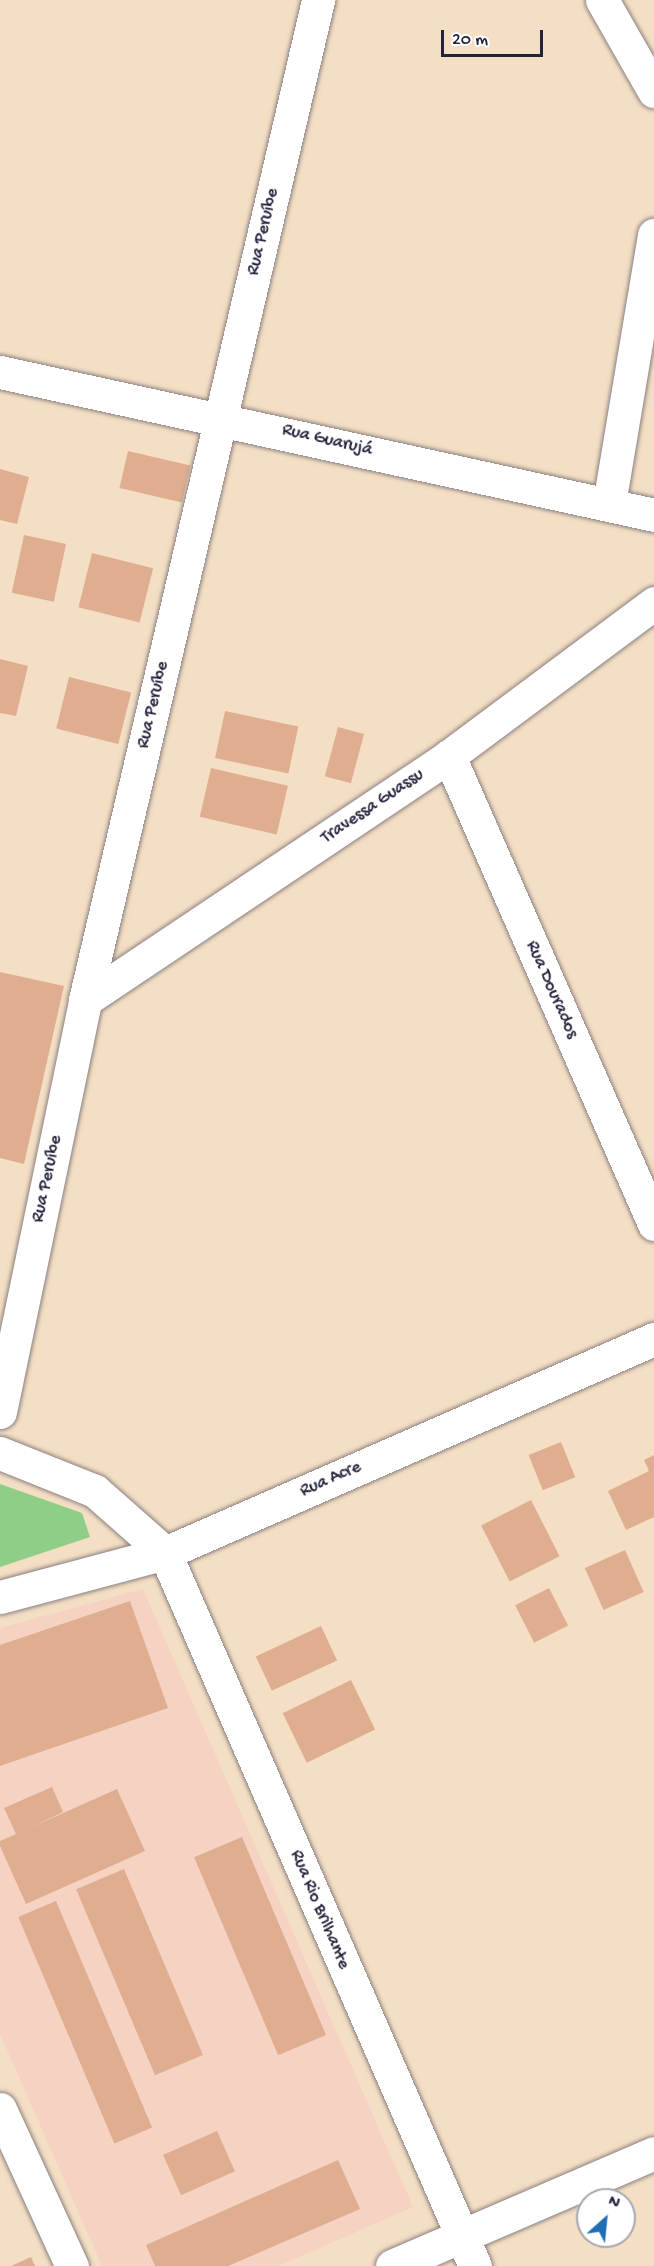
<!DOCTYPE html>
<meta charset="utf-8">
<style>
body{margin:0}
#map{position:relative;width:654px;height:2266px;overflow:hidden;background:#f4dfc4;font-family:"Gochi Hand",sans-serif}
div>[style]{position:absolute}
.built>*{inset:0;background:#f5d2c2}
.green>*{inset:0;background:#8ece86}
.building>*{inset:0;background:#dfae91;transform-origin:0 0}
.roads{filter:drop-shadow(0 0 2px #8b8080) drop-shadow(0 0 2px #8b8080)}
.street>*{height:33px;margin:-16.5px;padding:0 16.5px;transform-origin:16.5px;border-radius:16.5px;background:#fff}
span{translate:-50% -50%;white-space:nowrap;text-align:center;line-height:1.15;-webkit-text-stroke:4.5px #fff;paint-order:stroke}
.street-label{font-size:18px;color:#22223b}
.north{position:absolute;left:576px;top:2188px;width:60px;height:60px;box-sizing:border-box;background:#fff;border:2px solid #a7a7b1;border-radius:50%;rotate:27deg;font-size:16px;font-weight:700;line-height:24px;text-align:center;color:#22223b}
.north::after{content:'';display:block;margin:auto;width:21px;height:27px;background:#1f6fb2;clip-path:polygon(50% 0,100% 100%,50% 72%,0 100%)}
.scale{position:absolute;left:441px;top:30px;width:102px;height:27px;box-sizing:border-box;border:3px solid #22223b;border-top:0;padding-left:8px;font-size:18px;line-height:21px;white-space:nowrap;color:#22223b;-webkit-text-stroke:4px #fff;paint-order:stroke}
</style>
<div id="map">
<div class="built">
<i style="clip-path:polygon(143px 1589px,413px 2207px,278px 2266px,102px 2266px,0 2034px,0 1628px)"></i>
</div>
<div class="green">
<i style="clip-path:polygon(0 1484px,82px 1513px,90px 1537px,0 1567px)"></i>
</div>
<div class="building">
<i style="left:128px;top:451px;width:64px;height:38px;rotate:13deg"></i>
<i style="clip-path:polygon(0 469px,29px 477px,17px 524px,0 520px)"></i>
<i style="left:24px;top:535px;width:43px;height:59px;rotate:12deg"></i>
<i style="left:92px;top:553px;width:63px;height:56px;rotate:14deg"></i>
<i style="clip-path:polygon(0 659px,28px 666px,16px 716px,0 713px)"></i>
<i style="left:69px;top:677px;width:64px;height:53px;rotate:14deg"></i>
<i style="left:225px;top:711px;width:75px;height:48px;rotate:12deg"></i>
<i style="left:338px;top:727px;width:27px;height:51px;rotate:15deg"></i>
<i style="left:211px;top:768px;width:79px;height:50px;rotate:13deg"></i>
<i style="clip-path:polygon(0 972px,64px 986px,24px 1164px,0 1158px)"></i>
<i style="left:561px;top:1442px;width:38px;height:35px;rotate:68deg"></i>
<i style="clip-path:polygon(654px 1455px,654px 1517px,626px 1530px,608px 1491px,649px 1471px,644px 1460px)"></i>
<i style="left:531px;top:1500px;width:63px;height:56px;rotate:63deg"></i>
<i style="left:625px;top:1550px;width:46px;height:44px;rotate:66deg"></i>
<i style="left:549px;top:1588px;width:42px;height:38px;rotate:63deg"></i>
<i style="clip-path:polygon(130px 1601px,168px 1708px,0 1766px,0 1645px)"></i>
<i style="left:321px;top:1626px;width:38px;height:72px;rotate:65deg"></i>
<i style="left:351px;top:1680px;width:55px;height:76px;rotate:64deg"></i>
<i style="clip-path:polygon(52px 1787px,63px 1812px,32px 1827px,117px 1789px,145px 1851px,26px 1904px,0 1846px,0 1841px,16px 1834px,4px 1808px)"></i>
<i style="left:242px;top:1837px;width:215px;height:52px;rotate:67deg"></i>
<i style="left:124px;top:1869px;width:202px;height:52px;rotate:67deg"></i>
<i style="left:56px;top:1901px;width:246px;height:41px;rotate:67deg"></i>
<i style="left:217px;top:2131px;width:44px;height:59px;rotate:66deg"></i>
<i style="clip-path:polygon(338px 2160px,360px 2209px,228px 2266px,155px 2266px,146px 2245px)"></i>
<i style="clip-path:polygon(31px 2257px,35px 2266px,11px 2266px)"></i>
</div>
<div class="roads">
<div class="street">
<i style="left:602px;top:0;width:105px;rotate:60.3deg"></i>
<i style="left:0;top:372px;width:669px;rotate:12.33deg"></i>
<i style="left:609px;top:504px;width:273px;rotate:-80.5deg"></i>
<i style="left:449px;top:756px;width:511px;rotate:66.34deg"></i>
<i style="left:85px;top:1000px;width:438px;rotate:-33.8deg"></i>
<i style="left:449px;top:756px;width:256px;rotate:-36.7deg"></i>
<i style="left:0;top:1412px;width:421px;rotate:-78.3deg"></i>
<i style="left:85px;top:1000px;width:1027px;rotate:-76.88deg"></i>
<i style="left:0;top:1453px;width:102px;rotate:21.8deg"></i>
<i style="left:95px;top:1491px;width:94px;rotate:41.5deg"></i>
<i style="left:165px;top:1553px;width:777px;rotate:66.5deg"></i>
<i style="left:0;top:1597px;width:171px;rotate:-14.9deg"></i>
<i style="left:165px;top:1553px;width:534px;rotate:-23.64deg"></i>
<i style="left:0;top:2109px;width:173px;rotate:65.4deg"></i>
<i style="left:392px;top:2266px;width:285px;rotate:-23.3deg"></i>
</div>
</div>
<div class="street-label">
<span style="left:264px;top:232px;rotate:-77deg">Rua Peruíbe</span>
<span style="left:327px;top:441px;rotate:13deg">Rua Guarujá</span>
<span style="left:154px;top:705px;rotate:-77deg">Rua Peruíbe</span>
<span style="left:373px;top:807px;rotate:-34deg">Travessa Guassu</span>
<span style="left:551px;top:990px;rotate:66deg">Rua Dourados</span>
<span style="left:48px;top:1179px;rotate:-78deg">Rua Peruíbe</span>
<span style="left:331px;top:1480px;rotate:-24deg">Rua Acre</span>
<span style="left:319px;top:1910px;rotate:67deg">Rua Rio Brilhante</span>
</div>
<div class="north">N</div>
<div class="scale">20 m</div>
</div>
